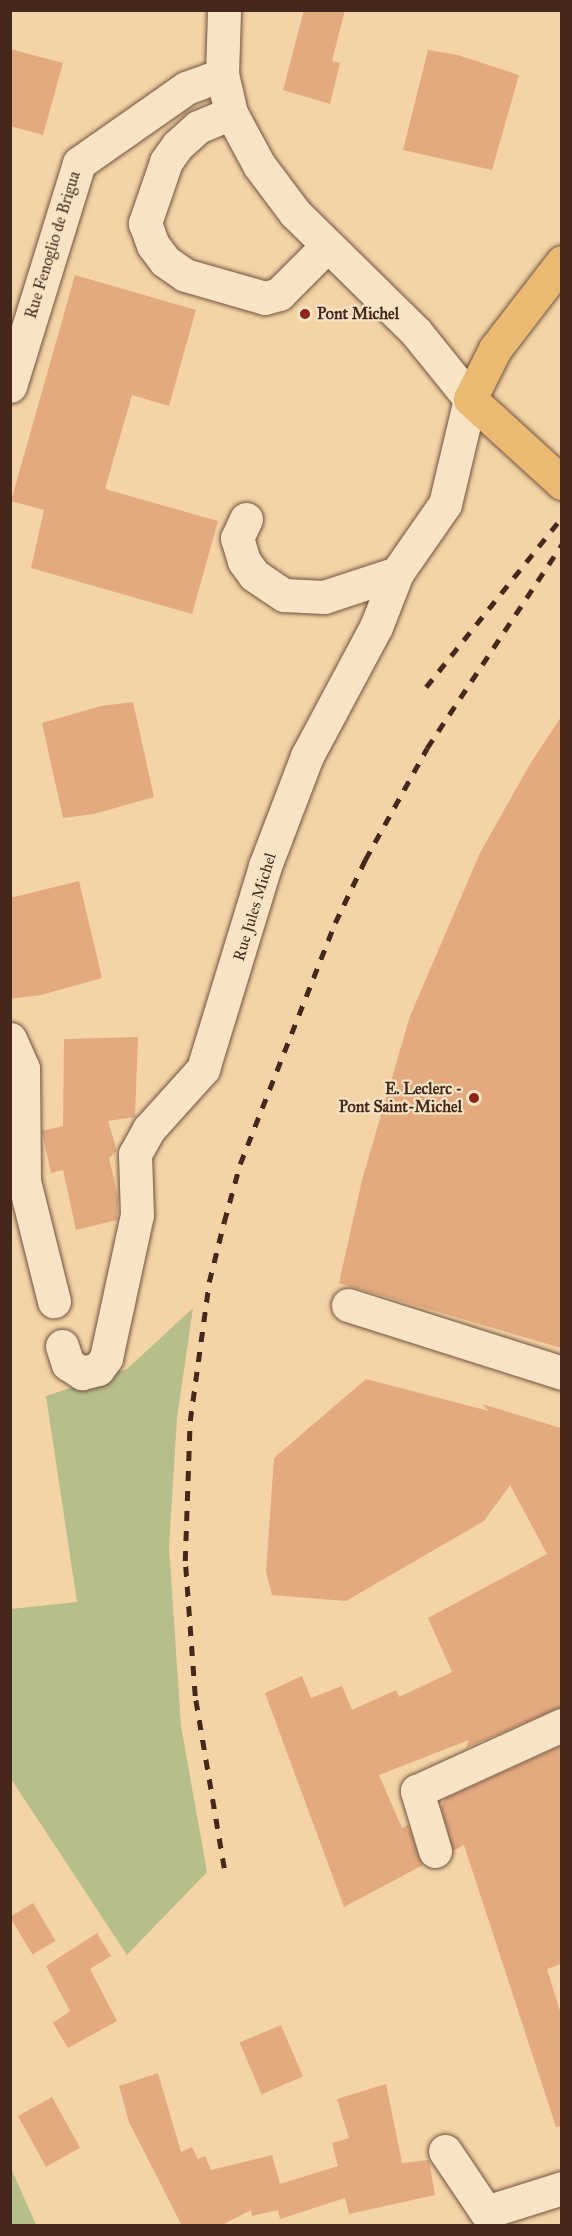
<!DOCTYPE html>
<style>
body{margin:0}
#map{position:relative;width:572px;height:2236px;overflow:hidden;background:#f4d4a6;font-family:"IM FELL Great Primer",serif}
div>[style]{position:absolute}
.green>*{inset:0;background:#b6be8a}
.building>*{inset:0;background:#e3aa80;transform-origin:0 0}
.roads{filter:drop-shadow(0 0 2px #71533e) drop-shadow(0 0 2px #71533e)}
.minor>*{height:33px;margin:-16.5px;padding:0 16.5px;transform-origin:16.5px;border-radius:16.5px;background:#f8e3c5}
.major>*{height:33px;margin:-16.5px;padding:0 16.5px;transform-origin:16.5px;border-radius:16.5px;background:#eaba73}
.rail>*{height:4.5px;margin-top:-2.25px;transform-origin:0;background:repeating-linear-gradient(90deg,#45281b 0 10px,transparent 0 20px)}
.dots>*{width:16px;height:16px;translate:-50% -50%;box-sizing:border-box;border:3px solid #f8e3c5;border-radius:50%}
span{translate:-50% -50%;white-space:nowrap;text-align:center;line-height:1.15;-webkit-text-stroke:4.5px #f8e3c5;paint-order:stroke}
.street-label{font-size:16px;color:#45281b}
.poi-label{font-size:16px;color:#45281b;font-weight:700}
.left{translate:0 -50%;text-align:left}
.right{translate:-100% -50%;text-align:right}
.frame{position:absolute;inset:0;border:12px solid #45281b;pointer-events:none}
</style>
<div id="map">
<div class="green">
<i style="clip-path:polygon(193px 1308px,177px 1418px,169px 1547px,181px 1726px,207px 1872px,127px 1955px,11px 1779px,11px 1609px,77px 1602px,46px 1396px,127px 1369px)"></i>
<i style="clip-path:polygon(10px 2168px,11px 2168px,36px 2225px,11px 2225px)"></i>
</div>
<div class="building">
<i style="clip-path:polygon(304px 10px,345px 10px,332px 61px,340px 63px,330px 104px,283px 90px)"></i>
<i style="clip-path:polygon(10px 49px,63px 63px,43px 135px,10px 126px)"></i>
<i style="clip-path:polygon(428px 50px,458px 55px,519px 75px,492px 170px,403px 150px)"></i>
<i style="clip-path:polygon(75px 275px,196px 310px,169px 406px,132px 395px,105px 489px,218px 521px,192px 614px,31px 568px,44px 510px,11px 501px)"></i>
<i style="clip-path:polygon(133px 702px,154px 797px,94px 814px,63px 818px,42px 723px,101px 706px)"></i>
<i style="clip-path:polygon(561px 717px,561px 1348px,339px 1283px,362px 1180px,410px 1016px,480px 853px,530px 764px)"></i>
<i style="clip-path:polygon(79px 881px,102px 978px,41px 995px,10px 999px,10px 898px)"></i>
<i style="clip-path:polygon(138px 1037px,135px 1117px,108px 1121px,117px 1151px,109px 1158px,118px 1197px,117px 1220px,76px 1230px,63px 1170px,51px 1173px,42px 1131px,63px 1126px,64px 1039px)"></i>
<i style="clip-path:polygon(366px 1379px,489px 1411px,482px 1404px,561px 1428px,561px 1707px,466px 1748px,469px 1740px,379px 1775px,402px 1828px,408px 1825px,423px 1865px,344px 1907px,265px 1693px,302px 1676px,311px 1698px,342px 1686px,352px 1710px,396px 1690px,399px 1697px,452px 1672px,428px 1618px,547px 1554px,510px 1485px,484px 1521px,346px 1601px,272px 1595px,266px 1572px,274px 1458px)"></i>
<i style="clip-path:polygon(561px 1746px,561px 1964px,547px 1969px,561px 2014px,561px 2126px,556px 2127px,464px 1845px,453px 1851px,441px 1806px,446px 1798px)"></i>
<i style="left:33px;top:1903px;width:44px;height:27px;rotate:59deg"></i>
<i style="clip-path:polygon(97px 1933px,111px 1956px,90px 1969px,117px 2021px,68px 2048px,53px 2023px,70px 2011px,46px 1966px)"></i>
<i style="left:281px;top:2025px;width:56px;height:45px;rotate:67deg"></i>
<i style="clip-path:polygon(158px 2073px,181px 2152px,192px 2147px,198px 2159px,205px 2156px,211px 2170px,272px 2155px,280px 2184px,338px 2166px,332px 2143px,349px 2138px,337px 2099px,386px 2084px,402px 2163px,429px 2160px,435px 2195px,349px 2214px,345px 2198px,280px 2219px,278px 2210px,252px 2216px,251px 2210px,220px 2226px,182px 2226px,129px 2122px,119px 2086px)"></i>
<i style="left:52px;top:2097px;width:58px;height:39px;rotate:61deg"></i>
</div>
<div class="roads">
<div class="minor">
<i style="left:231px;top:113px;width:36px;rotate:157deg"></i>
<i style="left:198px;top:127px;width:28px;rotate:138deg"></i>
<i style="left:177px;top:146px;width:19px;rotate:125deg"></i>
<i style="left:166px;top:162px;width:65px;rotate:109deg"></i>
<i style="left:145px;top:223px;width:23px;rotate:70deg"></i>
<i style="left:153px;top:245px;width:20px;rotate:53deg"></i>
<i style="left:165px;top:261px;width:24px;rotate:35deg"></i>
<i style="left:185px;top:275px;width:83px;rotate:16deg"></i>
<i style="left:265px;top:298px;width:15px;rotate:-16deg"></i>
<i style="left:279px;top:294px;width:68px;rotate:-45deg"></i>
<i style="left:10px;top:386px;width:233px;rotate:-72.8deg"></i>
<i style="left:79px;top:163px;width:131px;rotate:-35deg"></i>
<i style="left:186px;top:88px;width:38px;rotate:-20deg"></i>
<i style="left:246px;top:519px;width:21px;rotate:115deg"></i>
<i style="left:237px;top:538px;width:24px;rotate:73deg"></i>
<i style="left:244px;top:561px;width:17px;rotate:54deg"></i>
<i style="left:254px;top:575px;width:36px;rotate:34deg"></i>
<i style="left:284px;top:595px;width:40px;rotate:2.9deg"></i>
<i style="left:324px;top:597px;width:77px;rotate:-18.2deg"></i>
<i style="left:10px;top:1039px;width:32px;rotate:66deg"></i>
<i style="left:23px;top:1068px;width:113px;rotate:89.5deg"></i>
<i style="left:24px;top:1181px;width:124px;rotate:76deg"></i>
<i style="left:348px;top:1305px;width:225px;rotate:17.6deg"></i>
<i style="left:62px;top:1346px;width:19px;rotate:72deg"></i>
<i style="left:68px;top:1364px;width:17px;rotate:33deg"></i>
<i style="left:82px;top:1373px;width:16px;rotate:-14deg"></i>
<i style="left:98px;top:1369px;width:14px;rotate:-54deg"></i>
<i style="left:106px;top:1358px;width:146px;rotate:-77.8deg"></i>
<i style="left:137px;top:1215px;width:61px;rotate:-91.9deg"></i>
<i style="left:135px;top:1154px;width:29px;rotate:-61deg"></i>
<i style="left:149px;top:1129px;width:81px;rotate:-48deg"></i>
<i style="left:203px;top:1069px;width:212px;rotate:-73deg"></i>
<i style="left:265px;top:866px;width:118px;rotate:-69.1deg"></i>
<i style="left:307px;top:756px;width:146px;rotate:-61.9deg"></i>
<i style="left:376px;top:627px;width:58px;rotate:-68.7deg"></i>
<i style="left:397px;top:573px;width:84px;rotate:-55.2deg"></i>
<i style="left:445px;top:504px;width:108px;rotate:-76.6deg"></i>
<i style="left:470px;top:399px;width:86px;rotate:-128.9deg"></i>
<i style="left:416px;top:332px;width:170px;rotate:-135.5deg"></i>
<i style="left:295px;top:213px;width:60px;rotate:-126.9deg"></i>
<i style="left:259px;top:165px;width:59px;rotate:-118.3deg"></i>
<i style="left:231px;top:113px;width:39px;rotate:-103deg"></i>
<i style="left:222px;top:75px;width:65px;rotate:-88.2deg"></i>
<i style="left:435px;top:1851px;width:63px;rotate:-106.7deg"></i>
<i style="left:417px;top:1791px;width:159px;rotate:-24.5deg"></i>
<i style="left:445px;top:2151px;width:73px;rotate:56.1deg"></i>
<i style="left:486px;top:2212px;width:80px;rotate:-17.5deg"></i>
</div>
<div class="major">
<i style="left:562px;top:262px;width:110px;rotate:127.6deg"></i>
<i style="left:495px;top:349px;width:56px;rotate:116.6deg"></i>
<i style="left:470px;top:399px;width:125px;rotate:42.4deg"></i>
</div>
</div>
<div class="rail">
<i style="left:426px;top:687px;width:218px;rotate:-51.3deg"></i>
<i style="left:224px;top:1868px;width:174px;rotate:-99.6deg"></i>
<i style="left:195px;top:1696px;width:135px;rotate:-94.2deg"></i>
<i style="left:185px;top:1561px;width:140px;rotate:-88deg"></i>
<i style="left:190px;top:1421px;width:140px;rotate:-82.2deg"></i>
<i style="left:209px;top:1282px;width:62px;rotate:-76deg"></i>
<i style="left:224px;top:1222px;width:60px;rotate:-74.6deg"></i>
<i style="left:240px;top:1164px;width:259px;rotate:-68.5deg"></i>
<i style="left:335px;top:923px;width:70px;rotate:-64.5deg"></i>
<i style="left:365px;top:860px;width:128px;rotate:-61deg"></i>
<i style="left:427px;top:748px;width:245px;rotate:-56.5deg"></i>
</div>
<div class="dots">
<i style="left:305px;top:314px;background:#8f2418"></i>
<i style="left:474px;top:1098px;background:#8f2418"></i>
</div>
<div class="street-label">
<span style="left:53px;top:245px;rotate:-73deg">Rue Fenoglio de Brigua</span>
<span style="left:255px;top:907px;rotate:-73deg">Rue Jules Michel</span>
</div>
<div class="poi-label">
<span class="left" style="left:317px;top:314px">Pont Michel</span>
<span class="right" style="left:462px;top:1098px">E. Leclerc -<br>Pont Saint-Michel</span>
</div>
<div class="frame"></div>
</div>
